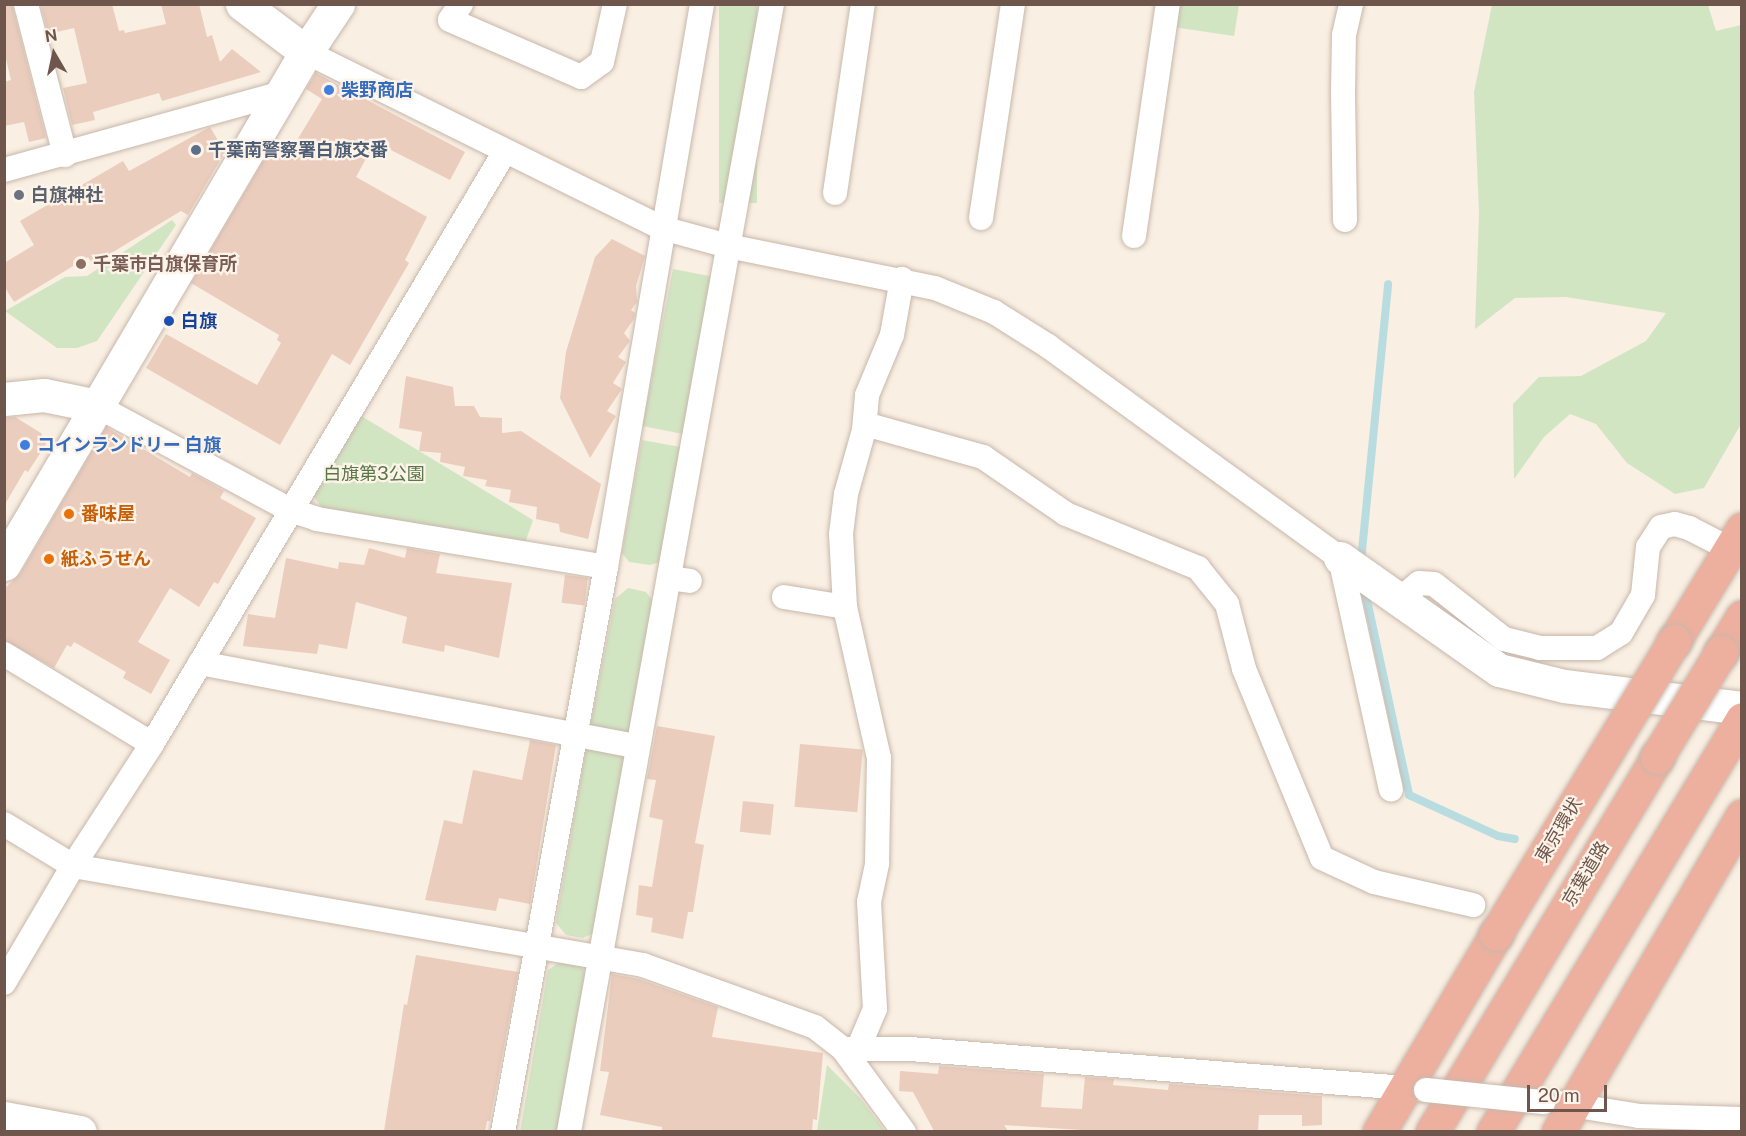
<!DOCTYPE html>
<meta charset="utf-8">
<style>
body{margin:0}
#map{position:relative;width:1746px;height:1136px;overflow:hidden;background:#f9efe2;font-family:"Public Sans","Noto Sans JP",sans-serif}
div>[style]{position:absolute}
.green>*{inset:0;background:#d2e5c3;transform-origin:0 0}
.stream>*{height:8px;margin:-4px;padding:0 4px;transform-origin:4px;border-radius:4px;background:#b9dce0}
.building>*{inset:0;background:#ebcdbd;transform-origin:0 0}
.roads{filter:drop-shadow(0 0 2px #c8b7ab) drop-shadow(0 0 2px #c8b7ab)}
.street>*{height:24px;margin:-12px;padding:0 12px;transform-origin:12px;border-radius:12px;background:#fff}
.secondary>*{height:33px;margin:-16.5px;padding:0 16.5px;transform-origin:16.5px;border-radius:16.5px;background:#fff}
.highway>*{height:33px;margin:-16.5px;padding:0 16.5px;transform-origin:16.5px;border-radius:16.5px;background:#edb09f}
.bridges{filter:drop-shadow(0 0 2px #c8b7ab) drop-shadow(0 0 2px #c8b7ab)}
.street-bridge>*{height:24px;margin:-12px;padding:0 12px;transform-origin:12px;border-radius:12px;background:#fff}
.highway-bridge>*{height:33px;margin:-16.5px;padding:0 16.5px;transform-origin:16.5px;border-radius:16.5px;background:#edb09f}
.dots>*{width:16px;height:16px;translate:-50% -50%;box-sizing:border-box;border:3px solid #fdf3e8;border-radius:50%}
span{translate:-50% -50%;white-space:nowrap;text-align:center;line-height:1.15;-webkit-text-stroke:4.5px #fdf3e8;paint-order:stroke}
.shop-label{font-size:18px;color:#366cbe;font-weight:700}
.left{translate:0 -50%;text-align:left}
.service-label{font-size:18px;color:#4e5e75;font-weight:700}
.worship-label{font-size:18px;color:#5b616d;font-weight:700}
.education-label{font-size:18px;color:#785e54;font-weight:700}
.transit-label{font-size:18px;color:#164399;font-weight:700}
.park-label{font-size:18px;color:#587848}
.food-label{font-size:18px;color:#c56008;font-weight:700}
.street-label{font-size:18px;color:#6e564c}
.frame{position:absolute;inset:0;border:6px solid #6e564c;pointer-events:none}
.north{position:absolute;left:24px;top:24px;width:60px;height:60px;-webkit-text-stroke:4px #fdf3e8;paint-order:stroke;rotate:351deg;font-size:16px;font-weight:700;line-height:24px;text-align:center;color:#6e564c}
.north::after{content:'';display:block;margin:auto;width:21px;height:27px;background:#6e564c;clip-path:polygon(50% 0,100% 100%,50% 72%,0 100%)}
.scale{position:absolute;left:1527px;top:1085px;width:80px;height:27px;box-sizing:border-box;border:3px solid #6e564c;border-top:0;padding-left:8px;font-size:18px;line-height:21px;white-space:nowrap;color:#6e564c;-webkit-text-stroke:4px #fdf3e8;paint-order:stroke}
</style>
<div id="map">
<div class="green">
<i style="left:719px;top:5px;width:38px;height:198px"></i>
<i style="clip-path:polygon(1176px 5px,1239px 5px,1234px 36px,1173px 27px)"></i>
<i style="clip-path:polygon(1492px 5px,1708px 5px,1716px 31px,1741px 25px,1741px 424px,1704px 488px,1675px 494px,1627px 463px,1596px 424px,1570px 414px,1544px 437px,1514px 479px,1513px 404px,1539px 377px,1581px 376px,1646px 341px,1666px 313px,1566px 297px,1515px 298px,1475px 329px,1479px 214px,1474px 92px)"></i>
<i style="clip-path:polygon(172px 220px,176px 225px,97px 341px,77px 348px,57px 348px,5px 311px,65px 277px,87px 276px)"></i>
<i style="left:673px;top:269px;width:41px;height:160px;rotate:11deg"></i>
<i style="clip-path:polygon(358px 414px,533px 520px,525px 543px,323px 509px,310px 492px)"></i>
<i style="clip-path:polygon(642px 440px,680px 447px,660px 562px,650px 565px,629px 562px,622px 553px)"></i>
<i style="clip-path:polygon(628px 588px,646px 592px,653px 601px,628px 735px,590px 728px,615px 599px)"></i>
<i style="clip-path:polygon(586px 749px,625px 757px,596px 932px,583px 938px,566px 935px,556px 923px)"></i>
<i style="clip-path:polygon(563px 960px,580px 964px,587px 976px,561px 1131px,520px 1132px,548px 970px)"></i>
<i style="clip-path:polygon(827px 1065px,860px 1098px,885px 1131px,817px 1131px)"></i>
</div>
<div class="stream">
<i style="left:1361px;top:561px;width:278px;rotate:-84.4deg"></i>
<i style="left:1364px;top:586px;width:214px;rotate:77.8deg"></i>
<i style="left:1409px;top:795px;width:98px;rotate:24.7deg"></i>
<i style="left:1498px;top:836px;width:17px;rotate:10deg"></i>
</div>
<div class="building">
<i style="clip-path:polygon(4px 4px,12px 4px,46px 138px,29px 142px,24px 122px,4px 126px,4px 82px,11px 80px,4px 51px)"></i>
<i style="clip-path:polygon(112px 4px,119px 31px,124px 30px,125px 33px,166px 24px,161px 4px,199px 4px,207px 37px,212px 35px,220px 62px,232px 49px,261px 72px,162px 101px,159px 93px,93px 112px,95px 120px,72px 125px,63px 88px,87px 83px,74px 28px,48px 34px,41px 5px)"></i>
<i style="clip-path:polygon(316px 73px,465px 152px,450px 180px,375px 142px,356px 177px,427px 217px,405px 260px,409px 263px,350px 365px,332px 354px,280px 445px,146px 368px,166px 334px,257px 385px,281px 343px,277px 340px,279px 335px,191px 283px,269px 151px,285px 160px,322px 99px,306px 89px)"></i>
<i style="clip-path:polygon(210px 127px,225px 152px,188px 215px,181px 211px,93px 264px,88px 257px,14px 302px,4px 286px,4px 263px,34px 245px,20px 221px,123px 161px,129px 171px)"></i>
<i style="clip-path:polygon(612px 239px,645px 256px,636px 286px,637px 302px,631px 310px,635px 313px,634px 319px,624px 333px,630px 341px,618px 357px,626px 362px,613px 383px,622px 389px,607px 411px,616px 416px,590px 458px,560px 398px,566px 352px,595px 257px)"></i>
<i style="clip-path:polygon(406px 376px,453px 387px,455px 406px,474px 406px,480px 417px,502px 418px,502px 433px,521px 431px,601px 484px,588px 539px,560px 532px,559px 524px,536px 519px,537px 507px,509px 502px,511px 490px,485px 486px,487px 480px,463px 476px,465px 467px,440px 462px,441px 453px,419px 451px,422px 432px,399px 428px)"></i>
<i style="clip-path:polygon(15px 417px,41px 433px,46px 444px,28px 472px,25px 470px,4px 506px,4px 418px)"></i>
<i style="clip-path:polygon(106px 427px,190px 477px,192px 473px,224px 491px,220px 498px,256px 518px,218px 584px,214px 582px,199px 607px,170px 588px,138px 642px,170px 660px,151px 694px,123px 678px,126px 672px,74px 642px,71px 647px,67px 645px,54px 668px,4px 640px,4px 589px,20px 574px)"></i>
<i style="clip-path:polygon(369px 548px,405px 558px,407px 548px,440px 554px,436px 573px,512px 583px,499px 658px,445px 645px,444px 652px,402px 643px,407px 617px,356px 602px,347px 649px,319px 644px,317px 654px,243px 646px,248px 614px,275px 618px,286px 558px,338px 569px,339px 562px,364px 565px)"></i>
<i style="left:565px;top:575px;width:23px;height:28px;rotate:7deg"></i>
<i style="clip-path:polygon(657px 726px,715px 736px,695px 843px,704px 845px,693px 912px,688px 912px,683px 939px,651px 932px,653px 918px,636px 915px,639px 885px,652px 887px,663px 820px,649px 817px,656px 780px,647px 779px)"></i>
<i style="clip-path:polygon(530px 740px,556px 745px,530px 904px,499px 898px,496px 911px,425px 900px,444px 820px,462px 824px,473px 770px,522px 780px)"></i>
<i style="left:800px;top:744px;width:63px;height:63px;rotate:5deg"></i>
<i style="left:743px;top:801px;width:31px;height:31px;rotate:6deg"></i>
<i style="clip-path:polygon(416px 955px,518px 972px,490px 1121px,487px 1121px,485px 1131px,384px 1131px,404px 1004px,407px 1005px)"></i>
<i style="clip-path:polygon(612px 974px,639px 979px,718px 1007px,712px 1037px,823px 1053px,817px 1120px,813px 1119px,812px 1131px,662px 1131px,662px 1127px,600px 1115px,609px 1072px,600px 1071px)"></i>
<i style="clip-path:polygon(939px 1066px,1044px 1074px,1041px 1107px,1082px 1109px,1085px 1077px,1114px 1079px,1113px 1085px,1168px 1090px,1169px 1084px,1322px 1096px,1322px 1125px,1302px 1126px,1302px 1115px,1259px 1115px,1258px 1131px,1097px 1131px,1004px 1125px,1008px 1131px,934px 1131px,913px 1092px,899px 1091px,900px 1071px,938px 1074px)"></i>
</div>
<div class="roads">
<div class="street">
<i style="left:26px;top:4px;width:156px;rotate:75.5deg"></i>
<i style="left:461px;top:4px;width:19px;rotate:125deg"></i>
<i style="left:450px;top:20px;width:143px;rotate:23.5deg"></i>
<i style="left:581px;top:77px;width:26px;rotate:-36deg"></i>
<i style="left:602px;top:62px;width:59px;rotate:-77.4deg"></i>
<i style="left:306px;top:52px;width:397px;rotate:26.3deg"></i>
<i style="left:662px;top:228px;width:68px;rotate:15.3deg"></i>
<i style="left:728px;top:246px;width:211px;rotate:11.5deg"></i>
<i style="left:935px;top:288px;width:64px;rotate:22.1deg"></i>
<i style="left:994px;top:312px;width:64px;rotate:32.2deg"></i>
<i style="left:1048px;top:346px;width:361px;rotate:36deg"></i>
<i style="left:1340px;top:558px;width:237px;rotate:77.6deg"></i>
<i style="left:4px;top:170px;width:292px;rotate:-15.5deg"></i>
<i style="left:835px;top:193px;width:191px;rotate:-81.6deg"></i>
<i style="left:981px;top:218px;width:216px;rotate:-81.5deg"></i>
<i style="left:1345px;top:220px;width:128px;rotate:-90.9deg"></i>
<i style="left:1343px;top:92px;width:57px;rotate:-89deg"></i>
<i style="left:1344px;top:35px;width:32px;rotate:-77deg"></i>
<i style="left:1134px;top:236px;width:234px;rotate:-81.7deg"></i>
<i style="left:97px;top:406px;width:219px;rotate:28.3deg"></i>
<i style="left:290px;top:510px;width:28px;rotate:18deg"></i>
<i style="left:317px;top:519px;width:293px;rotate:9.4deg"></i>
<i style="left:865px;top:424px;width:123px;rotate:15.6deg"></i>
<i style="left:983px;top:457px;width:101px;rotate:34.5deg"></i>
<i style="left:1066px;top:514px;width:143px;rotate:22.2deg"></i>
<i style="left:1198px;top:568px;width:46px;rotate:51.1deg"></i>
<i style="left:1227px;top:604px;width:67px;rotate:75.3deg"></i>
<i style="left:1244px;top:669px;width:204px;rotate:67.6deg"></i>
<i style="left:1322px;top:858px;width:57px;rotate:24.8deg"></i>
<i style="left:1374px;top:882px;width:102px;rotate:13.1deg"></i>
<i style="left:669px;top:578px;width:21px;rotate:8deg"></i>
<i style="left:784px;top:597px;width:62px;rotate:9.3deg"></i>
<i style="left:1399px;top:600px;width:26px;rotate:-40deg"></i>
<i style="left:1419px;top:583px;width:15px;rotate:4deg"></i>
<i style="left:1434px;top:584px;width:89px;rotate:38.2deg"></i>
<i style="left:1504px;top:639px;width:37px;rotate:14deg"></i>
<i style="left:1540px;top:648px;width:57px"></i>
<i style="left:1597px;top:648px;width:28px;rotate:-32deg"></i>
<i style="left:1621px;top:633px;width:44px;rotate:-59.9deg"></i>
<i style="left:1643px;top:595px;width:48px;rotate:-84.1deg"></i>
<i style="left:1648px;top:547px;width:24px;rotate:-57deg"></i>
<i style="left:1661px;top:527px;width:14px;rotate:-12deg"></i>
<i style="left:1675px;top:524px;width:15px;rotate:16deg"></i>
<i style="left:1689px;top:528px;width:46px;rotate:27.1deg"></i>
<i style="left:4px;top:654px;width:173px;rotate:31.3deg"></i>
<i style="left:200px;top:663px;width:445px;rotate:10.8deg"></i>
<i style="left:4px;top:824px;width:81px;rotate:31.3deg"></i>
<i style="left:73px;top:866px;width:579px;rotate:9.85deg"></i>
<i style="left:643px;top:965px;width:183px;rotate:19.8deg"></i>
<i style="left:815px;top:1027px;width:36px;rotate:38deg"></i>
<i style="left:843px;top:1049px;width:103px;rotate:53.7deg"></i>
<i style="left:4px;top:983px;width:136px;rotate:-59.5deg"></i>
<i style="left:73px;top:866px;width:145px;rotate:-57.1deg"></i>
<i style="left:152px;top:744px;width:688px;rotate:-59.22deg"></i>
<i style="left:845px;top:1049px;width:65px"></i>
<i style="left:910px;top:1049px;width:510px;rotate:4.5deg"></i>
<i style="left:858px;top:1049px;width:43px;rotate:-67deg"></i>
<i style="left:875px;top:1009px;width:107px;rotate:-93.2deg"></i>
<i style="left:869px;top:902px;width:40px;rotate:-78deg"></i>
<i style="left:877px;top:863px;width:105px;rotate:-88.9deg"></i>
<i style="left:879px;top:758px;width:155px;rotate:-102.7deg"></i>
<i style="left:845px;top:607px;width:73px;rotate:-93.1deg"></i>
<i style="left:841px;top:534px;width:40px;rotate:-82.9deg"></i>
<i style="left:846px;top:494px;width:66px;rotate:-74.3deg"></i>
<i style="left:864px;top:430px;width:35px;rotate:-85deg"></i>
<i style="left:867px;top:395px;width:65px;rotate:-67.4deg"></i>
<i style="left:892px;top:335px;width:57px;rotate:-79.9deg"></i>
<i style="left:1559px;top:1103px;width:81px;rotate:9.2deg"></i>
<i style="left:1639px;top:1116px;width:103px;rotate:1.7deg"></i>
<i style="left:503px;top:1132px;width:574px;rotate:-79.67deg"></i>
<i style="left:606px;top:567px;width:571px;rotate:-80.32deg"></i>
<i style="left:569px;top:1132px;width:1146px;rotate:-79.8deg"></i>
</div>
<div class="secondary">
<i style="left:242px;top:4px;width:80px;rotate:36.9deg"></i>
<i style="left:4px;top:399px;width:40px;rotate:-5.7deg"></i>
<i style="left:44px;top:395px;width:54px;rotate:11.7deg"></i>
<i style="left:1340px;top:558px;width:194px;rotate:35.2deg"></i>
<i style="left:1499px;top:670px;width:67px;rotate:13.8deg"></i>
<i style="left:1564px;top:686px;width:179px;rotate:7deg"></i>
<i style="left:4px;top:564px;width:594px;rotate:-59.47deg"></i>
<i style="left:306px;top:52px;width:58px;rotate:-56.3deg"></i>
<i style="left:4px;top:1118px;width:77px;rotate:10.4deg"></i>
</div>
<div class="highway">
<i style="left:1674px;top:641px;width:131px;rotate:-58.7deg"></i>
<i style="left:1721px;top:652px;width:41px;rotate:-59deg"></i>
<i style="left:1379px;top:1132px;width:230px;rotate:-59.4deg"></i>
<i style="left:1432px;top:1132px;width:437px;rotate:-59deg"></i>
<i style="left:1493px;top:1132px;width:482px;rotate:-58.9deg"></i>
<i style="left:1558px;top:1132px;width:366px;rotate:-59.8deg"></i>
</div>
</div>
<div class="bridges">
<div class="street-bridge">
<i style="left:1426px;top:1090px;width:118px;rotate:5.9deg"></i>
</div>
<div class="highway-bridge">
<i style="left:1657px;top:757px;width:123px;rotate:-58.6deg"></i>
<i style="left:1496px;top:934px;width:343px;rotate:-58.7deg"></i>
</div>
</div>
<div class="dots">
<i style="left:329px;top:90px;background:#3f7fe0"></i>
<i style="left:196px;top:150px;background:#5c6f8a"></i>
<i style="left:19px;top:195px;background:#6b7280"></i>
<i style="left:81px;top:264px;background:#8d6e63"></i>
<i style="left:169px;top:321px;background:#1a4fb4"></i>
<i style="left:25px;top:445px;background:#3f7fe0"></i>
<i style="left:69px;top:514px;background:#e8710a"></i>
<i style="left:49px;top:559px;background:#e8710a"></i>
</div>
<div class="shop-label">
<span class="left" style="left:341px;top:90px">柴野商店</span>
<span class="left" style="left:37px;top:445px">コインランドリー 白旗</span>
</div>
<div class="service-label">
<span class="left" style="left:208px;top:150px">千葉南警察署白旗交番</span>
</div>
<div class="worship-label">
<span class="left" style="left:31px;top:195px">白旗神社</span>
</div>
<div class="education-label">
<span class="left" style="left:93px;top:264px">千葉市白旗保育所</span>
</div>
<div class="transit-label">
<span class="left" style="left:181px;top:321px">白旗</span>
</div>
<div class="park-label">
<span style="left:374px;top:474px">白旗第3公園</span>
</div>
<div class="food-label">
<span class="left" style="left:81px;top:514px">番味屋</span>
<span class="left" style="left:61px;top:559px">紙ふうせん</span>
</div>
<div class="street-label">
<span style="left:1559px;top:830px;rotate:-59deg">東京環状</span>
<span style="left:1586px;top:874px;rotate:-59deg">京葉道路</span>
</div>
<div class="frame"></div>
<div class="north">N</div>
<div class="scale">20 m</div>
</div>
